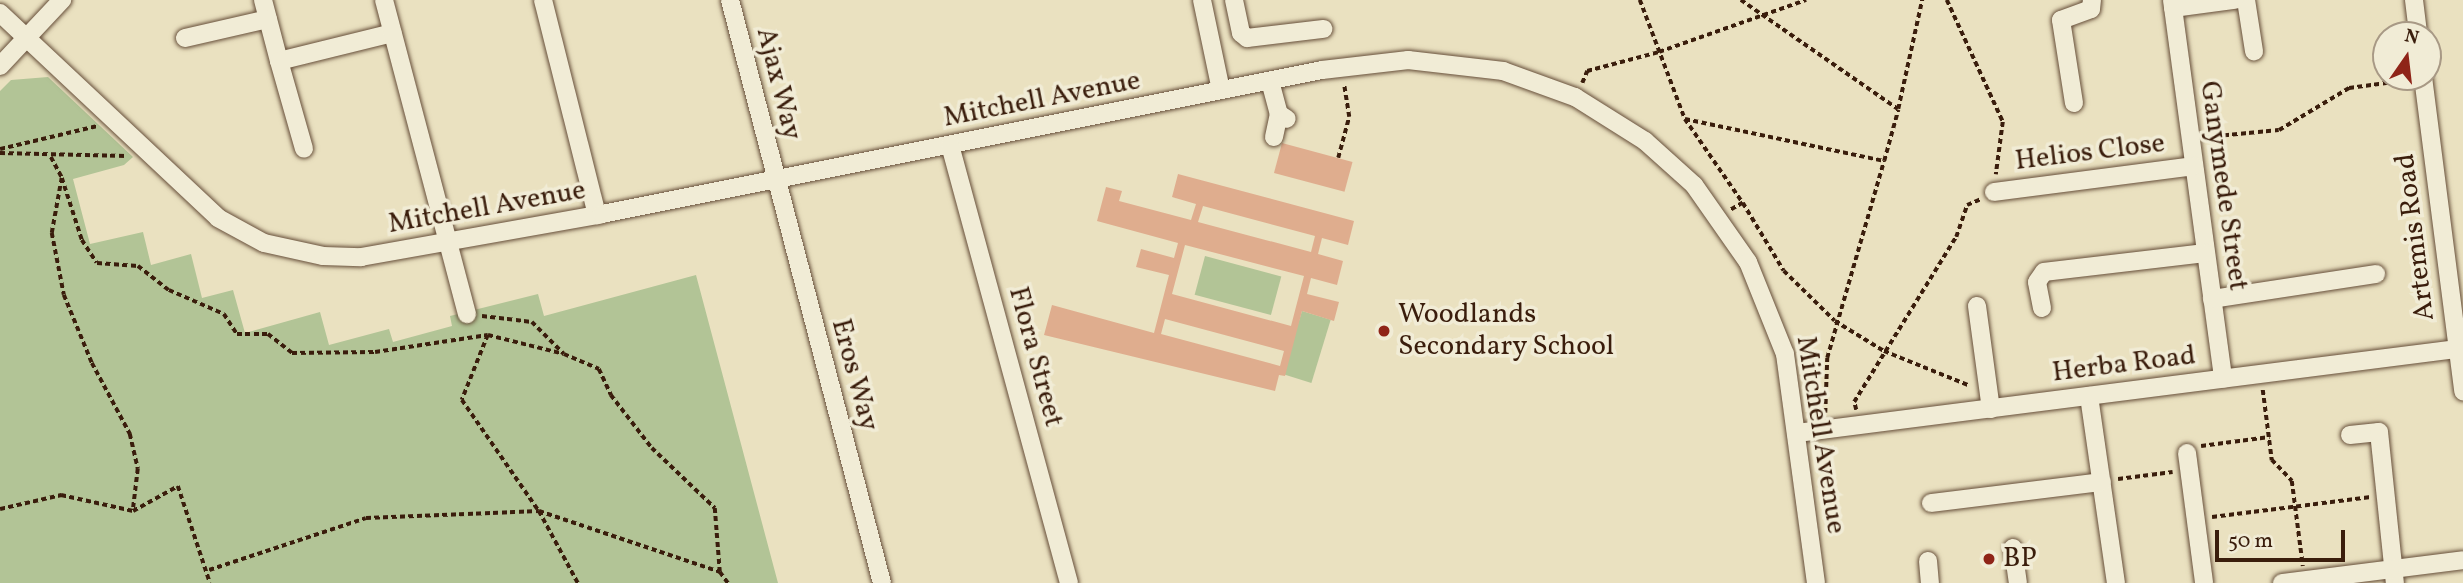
<!DOCTYPE html>
<style>
body{margin:0}
#map{position:relative;width:2463px;height:583px;overflow:hidden;background:#eae1c0;font-family:Vollkorn,serif}
div>[style]{position:absolute}
.green>*{inset:0;background:#b2c496;transform-origin:0 0}
.building>*{inset:0;background:#dfad8e;transform-origin:0 0}
.path>*{height:3.5px;margin-top:-1.75px;transform-origin:0;background:repeating-linear-gradient(90deg,#3a1d0c 0 5px,transparent 0 8.5px)}
.roads{filter:drop-shadow(0 0 2px #664e39) drop-shadow(0 0 2px #664e39)}
.minor>*{height:18px;margin:-9px;padding:0 9px;transform-origin:9px;border-radius:9px;background:#f1ecd6}
.dots>*{width:19px;height:19px;translate:-50% -50%;box-sizing:border-box;border:4px solid #f1ecd6;border-radius:50%}
span{translate:-50% -50%;white-space:nowrap;text-align:center;line-height:1.15;-webkit-text-stroke:7px #f1ecd6;paint-order:stroke}
.street-label{font-size:28px;color:#3a1d0c}
.poi-label{font-size:28px;color:#3a1d0c}
.left{translate:0 -50%;text-align:left}
.north{position:absolute;left:2372px;top:21px;width:70px;height:70px;box-sizing:border-box;background:#f1ecd6;border:2px solid #a89985;border-radius:50%;rotate:14deg;font-size:19px;font-weight:700;line-height:28px;text-align:center;color:#3a1d0c}
.north::after{content:'';display:block;margin:auto;width:24px;height:32px;background:#8f2418;clip-path:polygon(50% 0,100% 100%,50% 72%,0 100%)}
.scale{position:absolute;left:2215px;top:530px;width:130px;height:32px;box-sizing:border-box;border:4px solid #3a1d0c;border-top:0;padding-left:9px;font-size:21px;line-height:24px;white-space:nowrap;color:#3a1d0c;-webkit-text-stroke:5px #f1ecd6;paint-order:stroke}
</style>
<div id="map">
<div class="green">
<i style="clip-path:polygon(48px 77px,133px 157px,124px 165px,73px 179px,90px 244px,143px 232px,151px 265px,191px 254px,202px 298px,233px 290px,245px 333px,320px 312px,329px 345px,389px 329px,393px 342px,452px 326px,450px 316px,538px 294px,544px 316px,696px 275px,778px 583px,0 583px,0 91px,11px 80px)"></i>
<i style="left:1205px;top:256px;width:79px;height:40px;rotate:15deg"></i>
<i style="left:1302px;top:311px;width:30px;height:66px;rotate:17deg"></i>
</div>
<div class="building">
<i style="left:1282px;top:143px;width:73px;height:31px;rotate:15deg"></i>
<i style="clip-path:polygon(evenodd,1178px 174px,1354px 221px,1348px 245px,1322px 238px,1318px 254px,1343px 261px,1337px 285px,1311px 278px,1307px 294px,1339px 302px,1334px 321px,1302px 311px,1285px 376px,1279px 375px,1275px 391px,1044px 335px,1052px 305px,1154px 333px,1169px 275px,1136px 267px,1141px 249px,1174px 258px,1178px 243px,1097px 221px,1106px 187px,1122px 191px,1119px 201px,1191px 220px,1196px 204px,1172px 197px,1178px 174px,1203px 206px,1315px 236px,1311px 252px,1198px 222px,1203px 206px,1178px 174px,1185px 245px,1304px 276px,1291px 326px,1172px 294px,1185px 245px,1178px 174px,1165px 319px,1284px 351px,1280px 366px,1161px 334px,1165px 319px)"></i>
</div>
<div class="path">
<i style="left:1640px;top:0;width:127px;rotate:69.3deg"></i>
<i style="left:1685px;top:119px;width:102px;rotate:55.4deg"></i>
<i style="left:1743px;top:203px;width:14px;rotate:150deg"></i>
<i style="left:1741px;top:0;width:191px;rotate:34.8deg"></i>
<i style="left:1898px;top:109px;width:112px;rotate:-77.6deg"></i>
<i style="left:1947px;top:0;width:134px;rotate:65.3deg"></i>
<i style="left:2003px;top:122px;width:53px;rotate:97.5deg"></i>
<i style="left:1582px;top:83px;width:13px;rotate:-67deg"></i>
<i style="left:1587px;top:71px;width:74px;rotate:-14.8deg"></i>
<i style="left:1659px;top:52px;width:156px;rotate:-19.5deg"></i>
<i style="left:1685px;top:119px;width:203px;rotate:11.9deg"></i>
<i style="left:1884px;top:161px;width:53px;rotate:-74.6deg"></i>
<i style="left:2207px;top:137px;width:72px;rotate:-5.6deg"></i>
<i style="left:2279px;top:130px;width:82px;rotate:-31deg"></i>
<i style="left:2349px;top:88px;width:60px;rotate:-7.7deg"></i>
<i style="left:0;top:149px;width:100px;rotate:-13.3deg"></i>
<i style="left:0;top:153px;width:127px;rotate:1.4deg"></i>
<i style="left:51px;top:157px;width:24px;rotate:62deg"></i>
<i style="left:62px;top:178px;width:56px;rotate:100.3deg"></i>
<i style="left:52px;top:233px;width:63px;rotate:79deg"></i>
<i style="left:64px;top:295px;width:74px;rotate:67.6deg"></i>
<i style="left:92px;top:363px;width:81px;rotate:61.8deg"></i>
<i style="left:130px;top:434px;width:36px;rotate:77deg"></i>
<i style="left:138px;top:469px;width:42px;rotate:96.8deg"></i>
<i style="left:133px;top:511px;width:51px;rotate:-29.1deg"></i>
<i style="left:178px;top:486px;width:102px;rotate:71.7deg"></i>
<i style="left:1338px;top:158px;width:42px;rotate:-75deg"></i>
<i style="left:1349px;top:117px;width:32px;rotate:-99deg"></i>
<i style="left:62px;top:178px;width:65px;rotate:72.1deg"></i>
<i style="left:82px;top:240px;width:27px;rotate:57deg"></i>
<i style="left:97px;top:263px;width:41px;rotate:4.2deg"></i>
<i style="left:138px;top:266px;width:39px;rotate:38deg"></i>
<i style="left:169px;top:290px;width:60px;rotate:23.6deg"></i>
<i style="left:224px;top:314px;width:24px;rotate:57deg"></i>
<i style="left:237px;top:334px;width:31px"></i>
<i style="left:268px;top:334px;width:31px;rotate:38deg"></i>
<i style="left:292px;top:353px;width:83px;rotate:-0.7deg"></i>
<i style="left:375px;top:352px;width:114px;rotate:-8.6deg"></i>
<i style="left:488px;top:335px;width:78px;rotate:14deg"></i>
<i style="left:1743px;top:203px;width:79px;rotate:58.9deg"></i>
<i style="left:1784px;top:271px;width:71px;rotate:44.4deg"></i>
<i style="left:1835px;top:321px;width:57px;rotate:31.5deg"></i>
<i style="left:1884px;top:351px;width:93px;rotate:22.1deg"></i>
<i style="left:482px;top:316px;width:50px;rotate:6.8deg"></i>
<i style="left:532px;top:322px;width:45px;rotate:45deg"></i>
<i style="left:564px;top:354px;width:38px;rotate:23deg"></i>
<i style="left:599px;top:369px;width:29px;rotate:65deg"></i>
<i style="left:611px;top:395px;width:67px;rotate:52.3deg"></i>
<i style="left:652px;top:448px;width:87px;rotate:43.6deg"></i>
<i style="left:715px;top:508px;width:64px;rotate:85.5deg"></i>
<i style="left:720px;top:572px;width:14px;rotate:54deg"></i>
<i style="left:488px;top:335px;width:70px;rotate:111.8deg"></i>
<i style="left:462px;top:400px;width:135px;rotate:55.3deg"></i>
<i style="left:539px;top:511px;width:82px;rotate:61.6deg"></i>
<i style="left:2263px;top:390px;width:71px;rotate:82.7deg"></i>
<i style="left:2272px;top:460px;width:29px;rotate:46deg"></i>
<i style="left:2292px;top:481px;width:86px;rotate:82.6deg"></i>
<i style="left:1856px;top:410px;width:8px;rotate:-104deg"></i>
<i style="left:1854px;top:402px;width:194px;rotate:-58.3deg"></i>
<i style="left:1956px;top:237px;width:34px;rotate:-71deg"></i>
<i style="left:1967px;top:205px;width:15px;rotate:-23deg"></i>
<i style="left:1825px;top:413px;width:55px;rotate:-87.9deg"></i>
<i style="left:1827px;top:358px;width:205px;rotate:-73.9deg"></i>
<i style="left:2201px;top:446px;width:69px;rotate:-7.5deg"></i>
<i style="left:2118px;top:479px;width:55px;rotate:-7.3deg"></i>
<i style="left:0;top:509px;width:63px;rotate:-12.9deg"></i>
<i style="left:61px;top:495px;width:74px;rotate:12.5deg"></i>
<i style="left:2212px;top:517px;width:160px;rotate:-7.2deg"></i>
<i style="left:209px;top:570px;width:165px;rotate:-18.3deg"></i>
<i style="left:366px;top:518px;width:173px;rotate:-2.3deg"></i>
<i style="left:539px;top:511px;width:191px;rotate:18.6deg"></i>
</div>
<div class="roads">
<div class="minor">
<i style="left:263px;top:0;width:63px;rotate:75.3deg"></i>
<i style="left:279px;top:61px;width:117px;rotate:-13.8deg"></i>
<i style="left:384px;top:0;width:325px;rotate:75.2deg"></i>
<i style="left:543px;top:0;width:222px;rotate:75.9deg"></i>
<i style="left:730px;top:0;width:602px;rotate:75.39deg"></i>
<i style="left:1202px;top:0;width:92px;rotate:78.1deg"></i>
<i style="left:1234px;top:0;width:34px;rotate:78deg"></i>
<i style="left:1241px;top:33px;width:8px;rotate:40deg"></i>
<i style="left:1247px;top:38px;width:77px;rotate:-6.8deg"></i>
<i style="left:2172px;top:0;width:382px;rotate:82.3deg"></i>
<i style="left:2246px;top:0;width:52px;rotate:81.1deg"></i>
<i style="left:2414px;top:0;width:35px;rotate:83deg"></i>
<i style="left:2173px;top:8px;width:62px;rotate:-7.5deg"></i>
<i style="left:0;top:13px;width:299px;rotate:43.2deg"></i>
<i style="left:218px;top:218px;width:52px;rotate:28.5deg"></i>
<i style="left:264px;top:243px;width:60px;rotate:12.4deg"></i>
<i style="left:323px;top:256px;width:38px;rotate:2deg"></i>
<i style="left:361px;top:257px;width:245px;rotate:-10.1deg"></i>
<i style="left:602px;top:214px;width:734px;rotate:-11.31deg"></i>
<i style="left:1322px;top:70px;width:87px;rotate:-6.6deg"></i>
<i style="left:1408px;top:60px;width:96px;rotate:6.6deg"></i>
<i style="left:1503px;top:71px;width:77px;rotate:19.9deg"></i>
<i style="left:1575px;top:97px;width:83px;rotate:32.2deg"></i>
<i style="left:1645px;top:141px;width:66px;rotate:41.9deg"></i>
<i style="left:1694px;top:185px;width:94px;rotate:55deg"></i>
<i style="left:1748px;top:262px;width:99px;rotate:68.1deg"></i>
<i style="left:1785px;top:354px;width:231px;rotate:82.3deg"></i>
<i style="left:185px;top:38px;width:85px;rotate:-12.9deg"></i>
<i style="left:279px;top:61px;width:91px;rotate:74.1deg"></i>
<i style="left:0;top:66px;width:91px;rotate:-46.8deg"></i>
<i style="left:2423px;top:77px;width:317px;rotate:82.7deg"></i>
<i style="left:1270px;top:81px;width:34px;rotate:75deg"></i>
<i style="left:1279px;top:114px;width:9px;rotate:32deg"></i>
<i style="left:2074px;top:103px;width:84px;rotate:-98.9deg"></i>
<i style="left:2061px;top:20px;width:32px;rotate:-20deg"></i>
<i style="left:2091px;top:9px;width:9px;rotate:-84deg"></i>
<i style="left:1274px;top:137px;width:24px;rotate:-78deg"></i>
<i style="left:950px;top:145px;width:454px;rotate:74.8deg"></i>
<i style="left:1994px;top:192px;width:201px;rotate:-7.4deg"></i>
<i style="left:2212px;top:299px;width:166px;rotate:-8.7deg"></i>
<i style="left:1977px;top:306px;width:104px;rotate:82.3deg"></i>
<i style="left:2042px;top:308px;width:26px;rotate:-101deg"></i>
<i style="left:2037px;top:282px;width:12px;rotate:-55deg"></i>
<i style="left:2044px;top:272px;width:162px;rotate:-6.7deg"></i>
<i style="left:2089px;top:396px;width:189px;rotate:81.8deg"></i>
<i style="left:1797px;top:433px;width:664px;rotate:-7.26deg"></i>
<i style="left:2350px;top:435px;width:29px;rotate:-6deg"></i>
<i style="left:2379px;top:432px;width:152px;rotate:84deg"></i>
<i style="left:2187px;top:453px;width:131px;rotate:82.5deg"></i>
<i style="left:1931px;top:503px;width:172px;rotate:-7deg"></i>
<i style="left:2013px;top:548px;width:35px;rotate:82deg"></i>
<i style="left:1928px;top:561px;width:22px;rotate:85deg"></i>
<i style="left:2282px;top:583px;width:182px;rotate:-7.2deg"></i>
</div>
</div>
<div class="dots">
<i style="left:1384px;top:331px;background:#8f2418"></i>
<i style="left:1989px;top:559px;background:#8f2418"></i>
</div>
<div class="street-label">
<span style="left:778px;top:84px;rotate:76deg">Ajax Way</span>
<span style="left:1042px;top:100px;rotate:-11deg">Mitchell Avenue</span>
<span style="left:2090px;top:153px;rotate:-7deg">Helios Close</span>
<span style="left:2223px;top:186px;rotate:82deg">Ganymede Street</span>
<span style="left:487px;top:208px;rotate:-10deg">Mitchell Avenue</span>
<span style="left:2416px;top:237px;rotate:-97deg">Artemis Road</span>
<span style="left:1035px;top:357px;rotate:75deg">Flora Street</span>
<span style="left:2124px;top:365px;rotate:-7deg">Herba Road</span>
<span style="left:854px;top:375px;rotate:75deg">Eros Way</span>
<span style="left:1820px;top:435px;rotate:81deg">Mitchell Avenue</span>
</div>
<div class="poi-label">
<span class="left" style="left:1398px;top:331px">Woodlands<br>Secondary School</span>
<span class="left" style="left:2003px;top:559px">BP</span>
</div>
<div class="north">N</div>
<div class="scale">50 m</div>
</div>
